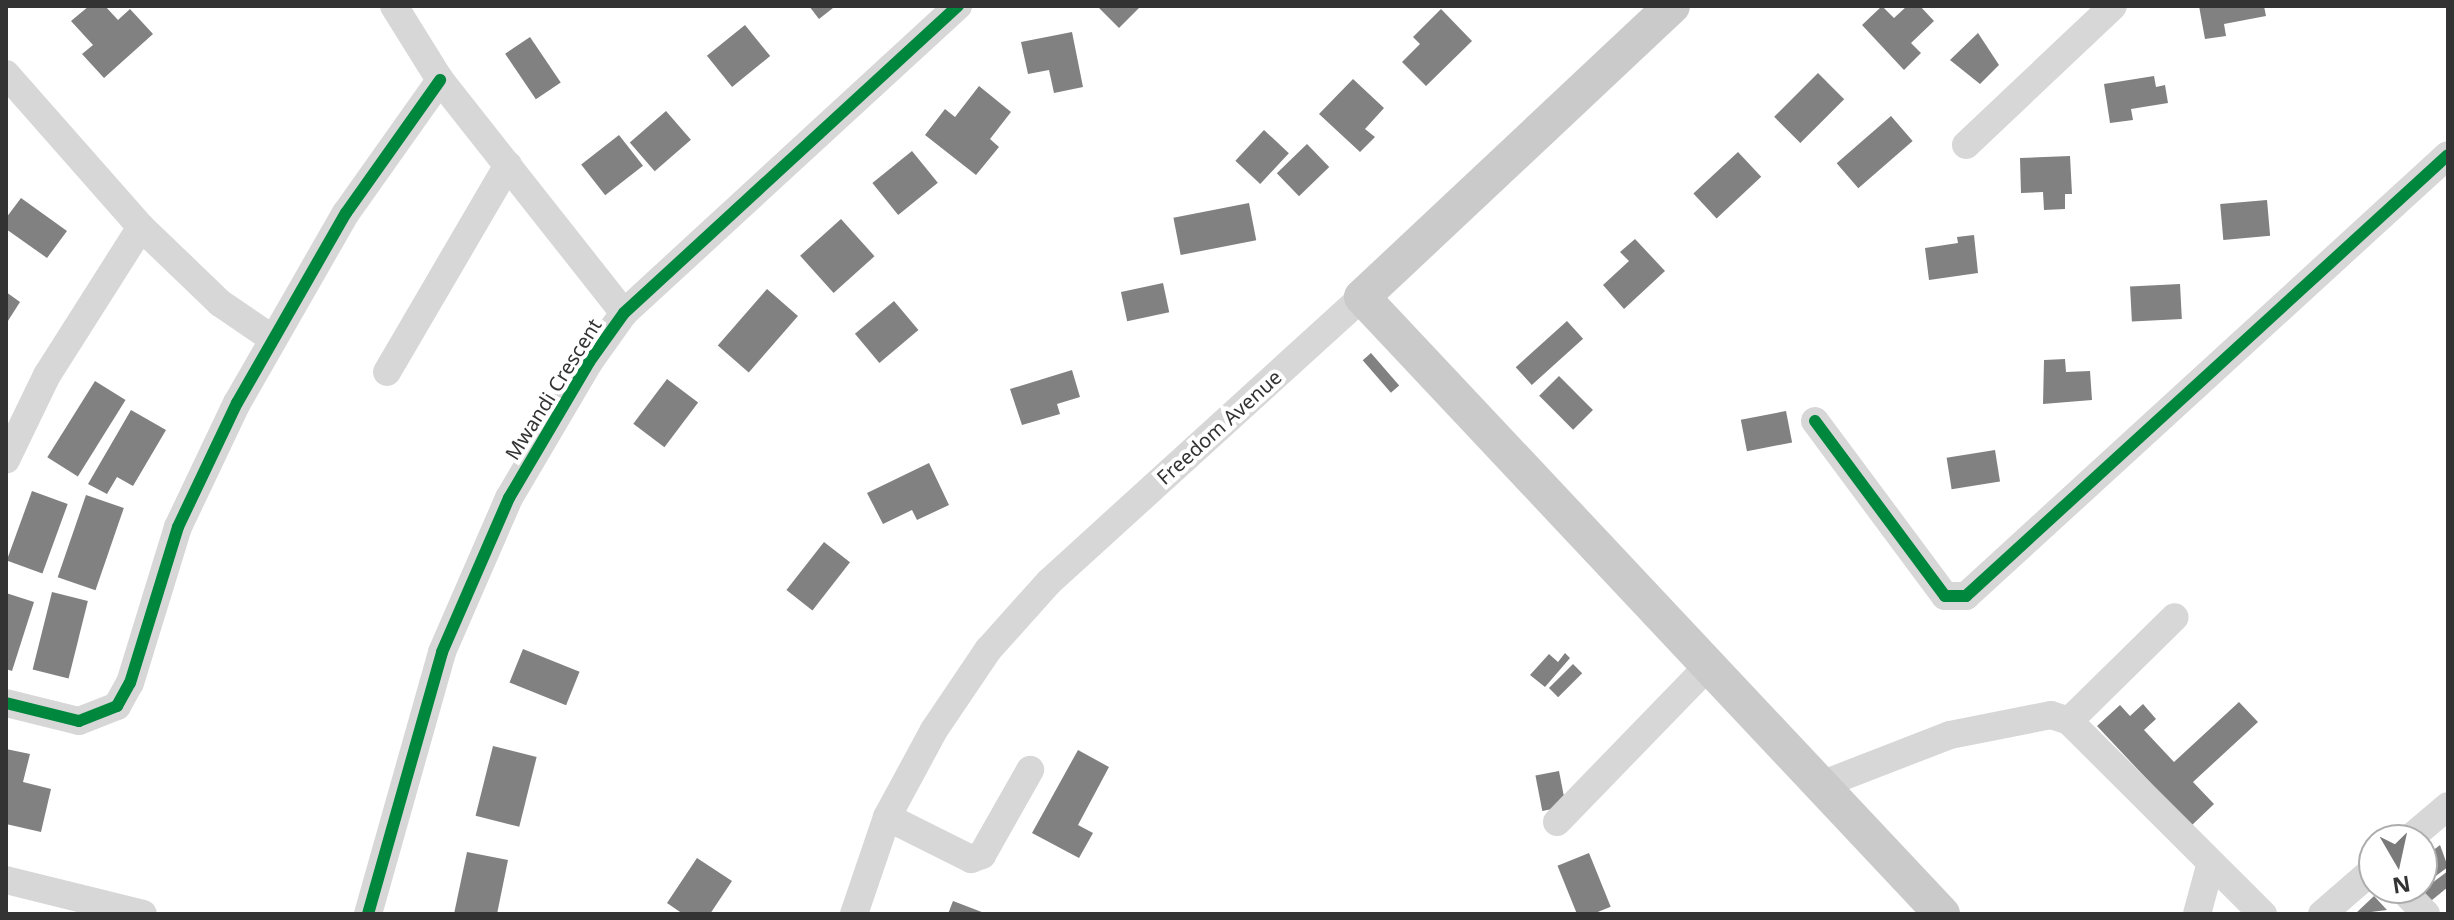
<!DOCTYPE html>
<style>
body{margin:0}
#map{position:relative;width:2454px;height:920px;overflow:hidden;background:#fff;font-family:"Noto Sans",sans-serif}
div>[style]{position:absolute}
.building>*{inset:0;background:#818181;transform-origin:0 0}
.minor>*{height:28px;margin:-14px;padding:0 14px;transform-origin:14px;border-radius:14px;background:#d7d7d7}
.major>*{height:36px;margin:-18px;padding:0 18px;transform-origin:18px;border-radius:18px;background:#cacaca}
.cycleway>*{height:12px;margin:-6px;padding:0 6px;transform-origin:6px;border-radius:6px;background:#00873e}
span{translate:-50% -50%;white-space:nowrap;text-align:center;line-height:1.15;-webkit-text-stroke:8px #fff;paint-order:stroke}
.street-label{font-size:20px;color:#333}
.frame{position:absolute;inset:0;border:8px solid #333;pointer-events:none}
.north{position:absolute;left:2358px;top:824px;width:80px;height:80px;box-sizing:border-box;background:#fff;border:2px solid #adadad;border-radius:50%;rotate:171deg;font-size:22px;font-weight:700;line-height:32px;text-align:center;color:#333}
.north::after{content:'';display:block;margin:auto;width:28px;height:36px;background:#7a7a7a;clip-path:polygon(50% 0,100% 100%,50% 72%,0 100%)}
</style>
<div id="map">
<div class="building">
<i style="clip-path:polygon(89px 6px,105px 6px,118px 20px,130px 9px,153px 34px,104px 78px,82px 54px,93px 45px,71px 21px)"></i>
<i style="clip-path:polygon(809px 6px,831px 6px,833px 8px,819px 19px)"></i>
<i style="clip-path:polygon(1097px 6px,1141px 6px,1119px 28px)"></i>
<i style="clip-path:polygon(1882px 6px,1894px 18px,1907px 6px,1920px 6px,1934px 21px,1911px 43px,1921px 53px,1904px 70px,1862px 25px)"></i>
<i style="clip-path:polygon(2199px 6px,2264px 6px,2266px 16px,2224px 24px,2226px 36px,2205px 39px)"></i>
<i style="clip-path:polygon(1441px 9px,1472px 41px,1426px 86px,1402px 62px,1420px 44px,1413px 37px)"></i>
<i style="left:745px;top:25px;width:40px;height:49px;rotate:51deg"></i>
<i style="clip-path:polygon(1072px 32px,1083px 87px,1054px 93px,1049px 70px,1028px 74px,1021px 42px)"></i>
<i style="clip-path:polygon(1978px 33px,1999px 65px,1980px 84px,1950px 60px)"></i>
<i style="left:530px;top:37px;width:55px;height:30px;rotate:56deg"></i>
<i style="left:1818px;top:73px;width:37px;height:62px;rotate:45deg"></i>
<i style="clip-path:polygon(2154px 76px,2156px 87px,2165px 85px,2168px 103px,2131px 109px,2133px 120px,2110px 123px,2104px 84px)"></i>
<i style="clip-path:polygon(1353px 79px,1384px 108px,1365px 129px,1375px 137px,1360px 152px,1319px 114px)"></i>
<i style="clip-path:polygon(979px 86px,1011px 112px,990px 139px,999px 147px,976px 175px,925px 135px,945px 109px,955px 117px)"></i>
<i style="left:666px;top:111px;width:38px;height:48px;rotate:49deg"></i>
<i style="left:1891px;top:116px;width:33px;height:72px;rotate:49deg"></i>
<i style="left:1264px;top:130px;width:34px;height:42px;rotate:43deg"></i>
<i style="left:619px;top:135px;width:39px;height:48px;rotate:52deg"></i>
<i style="left:1307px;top:144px;width:32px;height:42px;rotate:46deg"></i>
<i style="left:912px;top:151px;width:41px;height:51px;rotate:51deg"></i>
<i style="left:1738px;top:152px;width:34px;height:61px;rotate:47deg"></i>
<i style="clip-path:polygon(2070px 156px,2072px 194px,2065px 194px,2065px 209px,2044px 210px,2043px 192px,2021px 193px,2020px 158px)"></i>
<i style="clip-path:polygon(21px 198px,67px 231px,47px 258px,6px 229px,6px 218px)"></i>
<i style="left:2267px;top:200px;width:36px;height:47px;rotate:85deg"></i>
<i style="left:1249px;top:203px;width:38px;height:77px;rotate:79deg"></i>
<i style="left:841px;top:219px;width:50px;height:55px;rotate:48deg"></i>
<i style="clip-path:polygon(1974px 235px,1978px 273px,1929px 280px,1925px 248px,1958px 243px,1957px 237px)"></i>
<i style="clip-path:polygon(1635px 239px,1665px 271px,1624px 309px,1603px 285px,1629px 261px,1620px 252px)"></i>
<i style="left:1163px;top:283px;width:30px;height:43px;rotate:78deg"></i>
<i style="left:2180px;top:284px;width:35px;height:50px;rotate:87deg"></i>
<i style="left:767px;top:289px;width:41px;height:75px;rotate:41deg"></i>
<i style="clip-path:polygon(6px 292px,20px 302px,6px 324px)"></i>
<i style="left:894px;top:301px;width:38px;height:51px;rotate:50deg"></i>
<i style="left:1567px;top:321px;width:24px;height:69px;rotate:48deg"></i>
<i style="left:1371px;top:353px;width:43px;height:11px;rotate:49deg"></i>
<i style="clip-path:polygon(2065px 359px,2066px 372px,2090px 371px,2092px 400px,2043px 404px,2044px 360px)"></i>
<i style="clip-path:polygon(1072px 370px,1080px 397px,1057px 404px,1060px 414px,1022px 425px,1010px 389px)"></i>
<i style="left:1559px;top:376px;width:48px;height:28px;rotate:45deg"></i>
<i style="left:667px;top:379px;width:39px;height:56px;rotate:37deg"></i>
<i style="left:95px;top:381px;width:36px;height:90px;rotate:32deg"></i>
<i style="clip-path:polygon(131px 410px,166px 430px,133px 486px,117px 477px,107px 494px,88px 484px)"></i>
<i style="left:1786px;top:411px;width:32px;height:46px;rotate:79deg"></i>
<i style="left:1995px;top:450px;width:32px;height:49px;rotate:81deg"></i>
<i style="clip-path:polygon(929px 463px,949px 505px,917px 520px,912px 510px,883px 524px,867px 493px)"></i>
<i style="left:32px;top:491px;width:38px;height:74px;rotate:20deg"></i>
<i style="left:86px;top:495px;width:40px;height:87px;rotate:19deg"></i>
<i style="left:824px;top:542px;width:33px;height:61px;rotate:38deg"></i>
<i style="left:52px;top:592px;width:37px;height:80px;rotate:14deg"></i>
<i style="clip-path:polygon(6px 593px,34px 602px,12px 671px,6px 669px)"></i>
<i style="left:523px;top:649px;width:61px;height:36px;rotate:22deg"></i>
<i style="clip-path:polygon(1565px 653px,1570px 658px,1545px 687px,1530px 675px,1549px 654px,1558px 662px)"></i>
<i style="left:1573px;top:664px;width:13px;height:34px;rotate:45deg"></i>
<i style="clip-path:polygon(2239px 702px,2258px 722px,2193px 782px,2214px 804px,2191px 826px,2097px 726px,2120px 705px,2130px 716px,2143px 704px,2156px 719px,2144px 730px,2174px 762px)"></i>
<i style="left:493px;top:746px;width:45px;height:72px;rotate:14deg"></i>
<i style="clip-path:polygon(6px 749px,30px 754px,23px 782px,51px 789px,41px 832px,6px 824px)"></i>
<i style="clip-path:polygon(1078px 750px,1109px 767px,1078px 825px,1093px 833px,1079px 858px,1032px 833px)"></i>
<i style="left:1559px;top:771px;width:36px;height:24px;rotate:79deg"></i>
<i style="clip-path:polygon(2440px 845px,2448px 867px,2422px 886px,2422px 859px)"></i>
<i style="clip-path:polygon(467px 852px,508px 860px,497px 914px,454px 914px)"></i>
<i style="left:1589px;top:853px;width:58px;height:34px;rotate:68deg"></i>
<i style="clip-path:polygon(697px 858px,732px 881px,710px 914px,683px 914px,667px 903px)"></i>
<i style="clip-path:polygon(2448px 871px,2448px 887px,2421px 909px,2412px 898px)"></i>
<i style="clip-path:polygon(2374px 896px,2387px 910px,2355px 914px)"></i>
<i style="clip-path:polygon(953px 901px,987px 914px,948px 914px)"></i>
</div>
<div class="minor">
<i style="left:394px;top:6px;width:87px;rotate:58.1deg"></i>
<i style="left:440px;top:80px;width:297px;rotate:51.7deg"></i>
<i style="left:6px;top:74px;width:204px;rotate:48.6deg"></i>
<i style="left:141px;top:227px;width:175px;rotate:122.4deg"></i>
<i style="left:47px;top:375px;width:94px;rotate:115.8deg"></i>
<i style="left:1966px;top:145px;width:202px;rotate:-43.4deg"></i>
<i style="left:141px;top:227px;width:110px;rotate:43.9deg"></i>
<i style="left:220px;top:303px;width:64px;rotate:34.2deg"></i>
<i style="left:387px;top:372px;width:240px;rotate:-59.7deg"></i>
<i style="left:1815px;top:421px;width:218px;rotate:53.4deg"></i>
<i style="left:1945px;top:596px;width:21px"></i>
<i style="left:1966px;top:596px;width:653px;rotate:-42.46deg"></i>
<i style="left:6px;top:703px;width:75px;rotate:13.9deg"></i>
<i style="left:79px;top:721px;width:41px;rotate:-21.5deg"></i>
<i style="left:117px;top:706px;width:26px;rotate:-61deg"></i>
<i style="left:130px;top:683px;width:163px;rotate:-72.9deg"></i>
<i style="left:178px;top:527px;width:137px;rotate:-64.6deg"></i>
<i style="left:237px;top:403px;width:219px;rotate:-60.2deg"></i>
<i style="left:346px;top:213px;width:163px;rotate:-54.7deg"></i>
<i style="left:2069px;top:721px;width:148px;rotate:-44.5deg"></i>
<i style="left:1821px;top:785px;width:138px;rotate:-21.2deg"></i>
<i style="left:1950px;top:735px;width:103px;rotate:-11.2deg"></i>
<i style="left:2051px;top:715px;width:19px;rotate:18deg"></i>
<i style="left:2069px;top:721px;width:274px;rotate:44.9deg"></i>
<i style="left:887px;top:817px;width:94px;rotate:26.6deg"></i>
<i style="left:971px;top:859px;width:12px;rotate:-20deg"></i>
<i style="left:982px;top:855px;width:98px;rotate:-60.5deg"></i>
<i style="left:1557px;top:822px;width:217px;rotate:-45.9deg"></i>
<i style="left:2408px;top:840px;width:52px;rotate:-40.4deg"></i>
<i style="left:6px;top:880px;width:141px;rotate:13.9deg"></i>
<i style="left:2401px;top:888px;width:36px;rotate:46deg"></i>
<i style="left:368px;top:914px;width:272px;rotate:-74.2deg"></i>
<i style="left:442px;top:652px;width:168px;rotate:-66.5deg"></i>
<i style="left:509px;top:498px;width:158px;rotate:-59.5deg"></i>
<i style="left:589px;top:362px;width:60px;rotate:-54.5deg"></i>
<i style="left:624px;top:313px;width:454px;rotate:-42.6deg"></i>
<i style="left:854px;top:914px;width:102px;rotate:-71.2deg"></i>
<i style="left:887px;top:817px;width:99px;rotate:-61.6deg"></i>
<i style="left:934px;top:730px;width:97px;rotate:-56deg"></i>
<i style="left:988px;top:650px;width:91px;rotate:-48.1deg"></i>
<i style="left:1049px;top:582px;width:423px;rotate:-42.3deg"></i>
<i style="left:2197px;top:914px;width:50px;rotate:-74.8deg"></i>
<i style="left:2322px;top:914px;width:69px;rotate:-40.9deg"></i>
</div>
<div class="major">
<i style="left:1672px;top:6px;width:425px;rotate:136.8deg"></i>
<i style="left:1362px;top:297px;width:847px;rotate:46.77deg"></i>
</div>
<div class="cycleway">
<i style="left:1815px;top:421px;width:218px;rotate:53.4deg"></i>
<i style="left:1945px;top:596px;width:21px"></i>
<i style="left:1966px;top:596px;width:653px;rotate:-42.46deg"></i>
<i style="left:6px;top:703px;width:75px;rotate:13.9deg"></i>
<i style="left:79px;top:721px;width:41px;rotate:-21.5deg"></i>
<i style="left:117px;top:706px;width:26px;rotate:-61deg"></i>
<i style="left:130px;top:683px;width:163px;rotate:-72.9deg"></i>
<i style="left:178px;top:527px;width:137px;rotate:-64.6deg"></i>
<i style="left:237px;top:403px;width:219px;rotate:-60.2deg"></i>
<i style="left:346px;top:213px;width:163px;rotate:-54.7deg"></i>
<i style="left:368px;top:914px;width:272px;rotate:-74.2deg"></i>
<i style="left:442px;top:652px;width:168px;rotate:-66.5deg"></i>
<i style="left:509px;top:498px;width:158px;rotate:-59.5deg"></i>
<i style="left:589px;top:362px;width:60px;rotate:-54.5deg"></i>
<i style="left:624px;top:313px;width:454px;rotate:-42.6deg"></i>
</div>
<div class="street-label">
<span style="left:553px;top:389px;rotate:-58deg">Mwandi Crescent</span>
<span style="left:1219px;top:427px;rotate:-42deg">Freedom Avenue</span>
</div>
<div class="frame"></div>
<div class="north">N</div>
</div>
